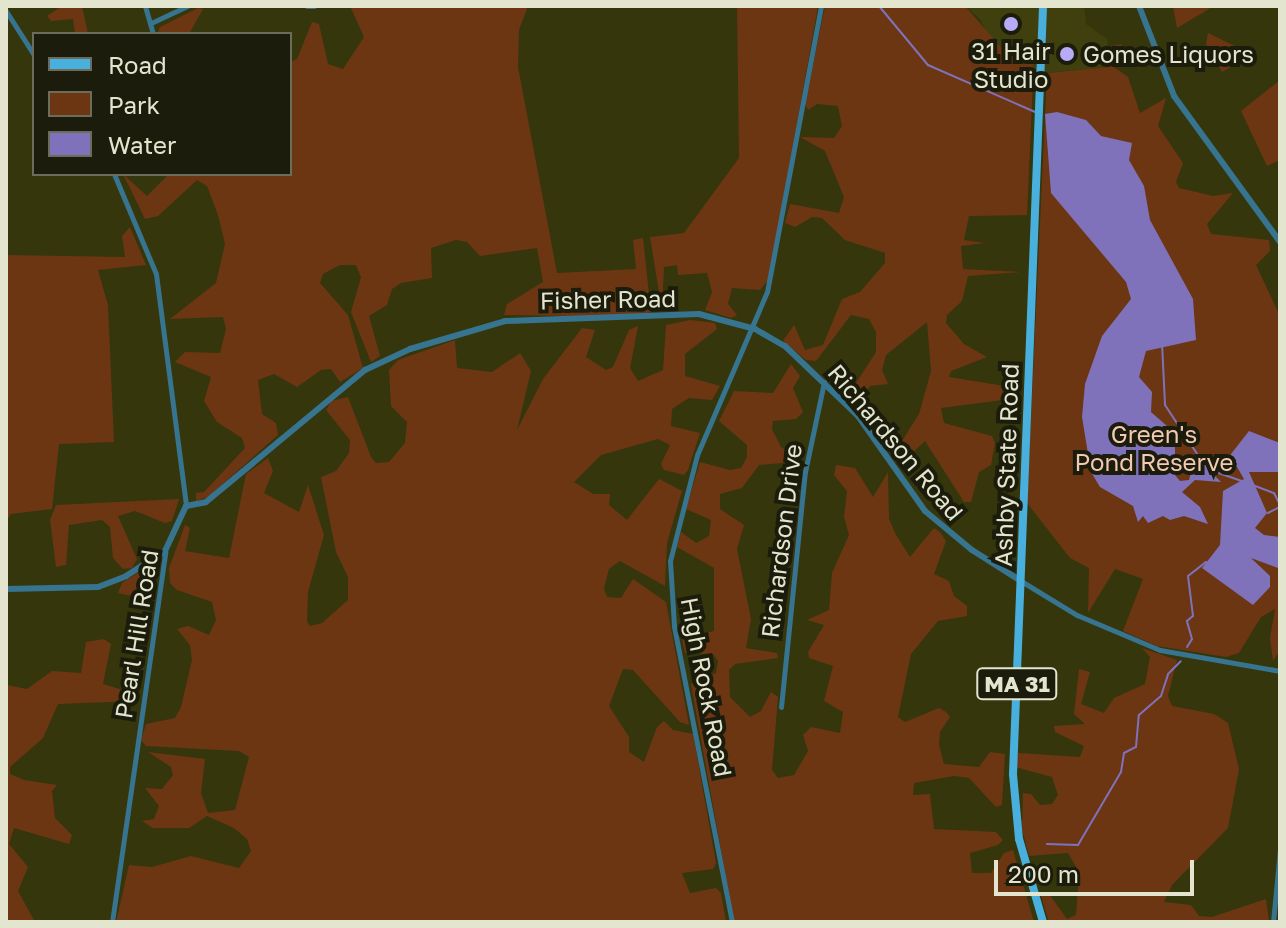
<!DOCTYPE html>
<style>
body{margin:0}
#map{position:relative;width:1286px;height:928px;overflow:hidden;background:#35360c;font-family:"Golos Text",sans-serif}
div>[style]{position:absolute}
.built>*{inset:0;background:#3f400d}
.green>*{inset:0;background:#6c3613}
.water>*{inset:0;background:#7f72bb}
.stream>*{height:2px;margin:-1px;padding:0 1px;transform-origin:1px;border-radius:1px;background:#7f72bb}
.minor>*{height:5px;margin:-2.5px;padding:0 2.5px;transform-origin:2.5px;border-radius:2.5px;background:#377490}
.tertiary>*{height:6px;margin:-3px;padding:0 3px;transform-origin:3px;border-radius:3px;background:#377490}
.primary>*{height:8px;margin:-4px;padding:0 4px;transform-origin:4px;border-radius:4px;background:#49b0de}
.dots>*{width:22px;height:22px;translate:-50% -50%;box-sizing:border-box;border:4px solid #1b1c0b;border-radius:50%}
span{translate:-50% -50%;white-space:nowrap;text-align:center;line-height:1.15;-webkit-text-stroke:8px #1b1c0b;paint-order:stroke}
.shield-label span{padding:2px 6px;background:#1b1c0b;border:2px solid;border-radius:6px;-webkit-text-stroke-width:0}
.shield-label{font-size:22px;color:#e4e5cf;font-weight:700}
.poi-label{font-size:24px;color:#e4e5cf}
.left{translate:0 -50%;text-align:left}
.street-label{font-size:24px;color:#e4e5cf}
.park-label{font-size:24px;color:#f2c9b3}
.frame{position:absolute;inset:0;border:8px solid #e4e5cf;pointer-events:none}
.legend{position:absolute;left:32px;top:32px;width:260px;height:144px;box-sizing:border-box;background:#1b1c0b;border:2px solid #6b6c59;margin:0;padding:10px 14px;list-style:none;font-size:24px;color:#e4e5cf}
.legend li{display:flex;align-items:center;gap:16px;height:40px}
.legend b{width:40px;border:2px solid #6b6c59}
.scale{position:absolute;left:994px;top:860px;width:200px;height:36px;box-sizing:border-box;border:4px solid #e4e5cf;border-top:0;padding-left:10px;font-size:24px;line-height:28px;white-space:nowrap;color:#e4e5cf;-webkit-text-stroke:6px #1b1c0b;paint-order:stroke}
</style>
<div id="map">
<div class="built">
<i style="clip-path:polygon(965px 6px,1084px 6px,1086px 24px,1107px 39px,1109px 67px,1033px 74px,1034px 57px,993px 47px,980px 19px)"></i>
</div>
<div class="green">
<i style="clip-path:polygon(62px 6px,82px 6px,88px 34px,75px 34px,73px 19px,51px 21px,47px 16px)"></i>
<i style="clip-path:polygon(350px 6px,528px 6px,519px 30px,518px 67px,557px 273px,636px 269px,633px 240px,643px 238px,651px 312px,632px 317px,504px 315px,507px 304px,543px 282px,537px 248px,480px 256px,467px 242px,456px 240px,431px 248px,432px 278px,401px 283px,392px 289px,387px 305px,369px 316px,380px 356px,371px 362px,351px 312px,361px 277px,356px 265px,340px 265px,323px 274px,320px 283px,348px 315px,363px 368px,340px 382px,331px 369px,321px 370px,297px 387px,274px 374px,258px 380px,262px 414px,276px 423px,278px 435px,208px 497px,196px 501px,196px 493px,204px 492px,245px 448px,242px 438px,217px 422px,204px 401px,211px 377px,175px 362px,185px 352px,220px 353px,226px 329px,223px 317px,170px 319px,216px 283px,225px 244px,218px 215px,207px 186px,197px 180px,158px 216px,145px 219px,123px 174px,147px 196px,169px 174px,290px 174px,290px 62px,297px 59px,312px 22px,319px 24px,328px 64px,343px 69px,364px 37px)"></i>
<i style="clip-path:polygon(737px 6px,818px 6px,769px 279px,760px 290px,732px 288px,728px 304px,737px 315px,731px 318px,705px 310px,712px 292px,707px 273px,678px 275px,677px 265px,664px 267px,662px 311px,650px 237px,684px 233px,739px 158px)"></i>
<i style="clip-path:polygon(825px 6px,965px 6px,1005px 52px,1034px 57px,1027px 215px,969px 216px,964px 240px,985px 243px,961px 246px,963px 269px,1021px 272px,968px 276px,962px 301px,947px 315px,946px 323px,964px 344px,987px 357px,951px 371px,949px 377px,1017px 388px,1018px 398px,941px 408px,944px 423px,992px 436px,995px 443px,991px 465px,979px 472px,971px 502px,964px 502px,925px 441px,899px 465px,892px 457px,919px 414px,931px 371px,927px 322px,886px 355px,882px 370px,888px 384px,870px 386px,857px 402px,847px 397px,876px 352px,876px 332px,869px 319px,851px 315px,816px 361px,806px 360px,783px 341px,794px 325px,805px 350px,823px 345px,842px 299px,860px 292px,885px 263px,885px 253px,845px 240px,822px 218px,812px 217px,795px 227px,785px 223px,790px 204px,839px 213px,844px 197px,825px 151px,800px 137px,834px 138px,842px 126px,838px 106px,817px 104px,808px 110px,805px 104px)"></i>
<i style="clip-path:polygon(1173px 6px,1214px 6px,1177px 28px)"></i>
<i style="clip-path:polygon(198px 8px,203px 9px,189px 34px,157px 34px,160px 27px)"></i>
<i style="clip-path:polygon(1208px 33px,1247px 52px,1248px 57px,1222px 72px,1206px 44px)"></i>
<i style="clip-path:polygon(1122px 44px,1114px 67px,1128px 77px,1140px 113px,1166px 98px,1158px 126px,1183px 163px,1176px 182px,1179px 188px,1213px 196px,1233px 193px,1207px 224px,1211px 234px,1269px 240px,1270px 251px,1256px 265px,1280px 316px,1280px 650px,1273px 661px,1270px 638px,1275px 609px,1261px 617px,1239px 653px,1226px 657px,1157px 646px,1123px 631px,1143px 579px,1115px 569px,1088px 613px,1089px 568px,1070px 558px,1027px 503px,1047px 73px,1109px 67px,1109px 47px)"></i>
<i style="clip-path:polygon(1280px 80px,1280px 160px,1267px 166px,1241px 111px)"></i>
<i style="clip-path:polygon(130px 227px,146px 265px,98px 270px,108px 305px,114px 442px,59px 444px,52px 509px,11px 514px,6px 521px,6px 255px,125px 257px,122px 236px)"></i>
<i style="clip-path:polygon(690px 320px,715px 323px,717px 329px,685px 354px,685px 376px,720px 386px,712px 400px,689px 398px,672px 409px,671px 426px,700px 433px,688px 470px,684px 475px,664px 470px,661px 464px,670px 445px,658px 439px,601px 455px,574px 482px,593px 494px,610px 494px,609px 505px,627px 520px,659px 479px,682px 491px,667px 543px,665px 586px,620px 561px,609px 569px,604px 588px,607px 597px,621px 598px,633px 579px,666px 602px,689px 725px,680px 722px,633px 670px,623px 669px,609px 706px,629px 737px,629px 752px,644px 762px,657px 727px,664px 721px,673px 730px,693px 734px,716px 863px,713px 869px,682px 873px,690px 893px,716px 888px,721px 893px,726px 922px,116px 922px,129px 865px,152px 867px,191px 856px,239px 868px,251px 851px,247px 839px,234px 828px,207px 816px,189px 828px,153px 828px,142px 821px,154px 819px,159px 806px,145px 788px,162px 789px,173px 775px,171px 767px,148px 752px,205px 759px,201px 793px,208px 813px,235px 810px,249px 757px,239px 751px,146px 746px,141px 740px,146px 724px,175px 718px,181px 707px,192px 660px,190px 645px,177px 629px,188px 626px,209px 635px,216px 620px,212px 602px,177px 590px,170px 583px,169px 568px,185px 525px,190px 528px,185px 551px,229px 558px,246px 474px,268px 458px,273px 471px,264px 493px,299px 512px,308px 485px,324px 535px,308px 592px,307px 621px,310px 626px,322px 623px,348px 600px,348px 577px,336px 552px,321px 477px,336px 471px,349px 453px,350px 440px,326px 410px,331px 401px,348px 397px,371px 457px,376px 463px,389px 462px,405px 443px,407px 422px,391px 406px,389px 370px,398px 360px,455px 340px,457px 368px,492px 372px,520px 353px,531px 371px,517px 430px,543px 379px,582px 328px,595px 330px,586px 357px,606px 370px,613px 367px,629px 330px,638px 326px,630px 368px,638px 381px,663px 370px,666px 325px)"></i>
<i style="clip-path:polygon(791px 364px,800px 376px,793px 388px,803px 412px,796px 419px,773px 421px,772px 429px,781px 447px,796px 456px,795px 462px,759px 465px,742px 488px,720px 494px,720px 509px,744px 525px,737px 549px,751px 619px,746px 648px,777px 653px,778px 658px,735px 664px,729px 670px,730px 697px,750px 717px,761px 711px,771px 692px,778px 697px,772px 770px,778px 778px,794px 775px,808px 751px,803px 735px,811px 727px,840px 733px,843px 712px,824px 701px,833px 666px,809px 658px,808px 652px,824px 625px,807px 620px,829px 610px,832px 573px,849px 535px,844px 517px,847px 491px,834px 475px,836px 465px,855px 468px,873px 497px,888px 472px,889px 519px,896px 535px,910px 557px,934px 528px,940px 532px,946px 541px,934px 574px,949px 581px,954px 596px,967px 606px,967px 616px,938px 621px,911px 654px,898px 717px,905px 722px,939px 708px,946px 712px,950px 717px,940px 732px,939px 745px,944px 764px,979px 767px,990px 752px,1005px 754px,1002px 805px,996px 807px,969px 778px,954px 776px,914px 783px,913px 795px,930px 794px,934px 829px,996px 832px,1003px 840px,998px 845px,970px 853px,972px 873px,991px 873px,1004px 853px,1013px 850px,1034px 922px,734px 922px,691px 684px,716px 673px,718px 661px,713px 654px,685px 653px,682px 638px,714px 631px,714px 568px,677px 547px,681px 532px,696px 543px,709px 536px,711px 520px,686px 509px,700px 462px,730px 470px,741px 468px,747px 457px,747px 445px,719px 421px,734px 391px,773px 393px)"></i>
<i style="clip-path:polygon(179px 499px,172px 521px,165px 523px,135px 511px,118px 516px,137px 559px,132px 568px,123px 569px,113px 558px,110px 527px,102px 520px,69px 525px,66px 565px,56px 567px,50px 520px,56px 505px)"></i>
<i style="clip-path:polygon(143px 569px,153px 569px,149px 600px,118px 593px,122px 583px)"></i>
<i style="clip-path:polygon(104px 639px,111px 644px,103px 684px,136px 694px,136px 701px,58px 704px,43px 738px,10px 767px,10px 774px,24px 780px,57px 785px,52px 791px,55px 818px,72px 835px,69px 844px,14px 828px,9px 844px,28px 867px,18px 891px,35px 922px,6px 922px,6px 685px,27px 689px,52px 671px,81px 673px,86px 642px)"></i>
<i style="clip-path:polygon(1142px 648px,1177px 660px,1168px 696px,1172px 706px,1214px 714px,1228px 723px,1239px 769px,1228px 828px,1172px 885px,1164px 902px,1191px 905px,1199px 916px,1212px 917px,1266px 899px,1269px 922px,1049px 922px,1041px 896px,1049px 894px,1067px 919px,1076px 915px,1079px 872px,1068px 853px,1029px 856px,1022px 829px,1023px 793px,1031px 794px,1040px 805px,1052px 804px,1058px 795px,1052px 777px,1015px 767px,1018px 753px,1080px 757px,1084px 746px,1055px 732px,1054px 726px,1085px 724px,1074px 714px,1079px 669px,1090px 672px,1081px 704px,1104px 713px,1114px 698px,1145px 684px,1150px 657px)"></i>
</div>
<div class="water">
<i style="clip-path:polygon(1057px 112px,1086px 120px,1101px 136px,1132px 143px,1129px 160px,1144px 186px,1150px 220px,1193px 299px,1196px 340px,1146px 351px,1139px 377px,1152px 392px,1151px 412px,1175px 433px,1175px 475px,1180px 481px,1189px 480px,1195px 456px,1221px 482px,1195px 480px,1182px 492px,1200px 507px,1208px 524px,1184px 516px,1170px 520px,1163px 516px,1148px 523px,1143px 516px,1138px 522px,1133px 506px,1100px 487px,1091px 472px,1082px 417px,1085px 384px,1102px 336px,1131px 299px,1126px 282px,1051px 193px,1045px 114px)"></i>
<i style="clip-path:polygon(1249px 431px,1280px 443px,1280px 472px,1249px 472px,1267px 513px,1255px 528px,1264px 535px,1280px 537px,1278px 568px,1251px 558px,1270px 576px,1270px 587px,1253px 605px,1202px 568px,1220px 545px,1223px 491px,1244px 479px,1237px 467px,1224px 463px)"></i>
</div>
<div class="stream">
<i style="left:879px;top:6px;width:77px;rotate:50.3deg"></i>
<i style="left:928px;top:65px;width:117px;rotate:23.7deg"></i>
<i style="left:1162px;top:343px;width:62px;rotate:87.2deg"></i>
<i style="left:1165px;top:405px;width:77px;rotate:56.7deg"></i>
<i style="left:1207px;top:469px;width:39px;rotate:19deg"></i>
<i style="left:1250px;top:484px;width:26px;rotate:21deg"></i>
<i style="left:1274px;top:493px;width:13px;rotate:63deg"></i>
<i style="left:1268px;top:513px;width:13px;rotate:-27deg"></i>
<i style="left:1187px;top:647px;width:9px;rotate:-58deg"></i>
<i style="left:1192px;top:639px;width:19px;rotate:-106deg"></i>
<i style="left:1187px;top:621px;width:8px;rotate:-40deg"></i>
<i style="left:1193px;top:616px;width:40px;rotate:-97.1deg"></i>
<i style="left:1188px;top:576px;width:23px;rotate:-38deg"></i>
<i style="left:1047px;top:844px;width:31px;rotate:2deg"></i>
<i style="left:1078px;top:845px;width:85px;rotate:-59.5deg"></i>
<i style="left:1121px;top:772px;width:19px;rotate:-81deg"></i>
<i style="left:1124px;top:753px;width:13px;rotate:-27deg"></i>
<i style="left:1136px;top:747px;width:32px;rotate:-85deg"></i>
<i style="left:1139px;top:715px;width:29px;rotate:-41deg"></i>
<i style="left:1161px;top:696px;width:23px;rotate:-72deg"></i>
<i style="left:1168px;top:674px;width:18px;rotate:-45deg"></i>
</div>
<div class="minor">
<i style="left:145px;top:6px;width:29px;rotate:74deg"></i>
<i style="left:307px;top:6px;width:7px"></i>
<i style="left:6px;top:11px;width:52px;rotate:57.5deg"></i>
<i style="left:151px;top:23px;width:40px;rotate:-25deg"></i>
<i style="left:114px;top:174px;width:108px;rotate:67.2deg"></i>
<i style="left:156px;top:274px;width:234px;rotate:82.6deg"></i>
<i style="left:1021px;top:581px;width:66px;rotate:31.3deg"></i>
<i style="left:1077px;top:615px;width:90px;rotate:22.9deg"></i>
<i style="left:1160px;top:650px;width:122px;rotate:9.9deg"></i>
<i style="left:781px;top:707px;width:236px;rotate:-84.2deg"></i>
<i style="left:805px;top:472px;width:92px;rotate:-78.1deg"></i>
<i style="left:112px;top:922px;width:374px;rotate:-81.8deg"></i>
<i style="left:732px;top:922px;width:302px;rotate:-101.1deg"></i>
<i style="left:674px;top:626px;width:65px;rotate:-93.5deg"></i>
<i style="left:670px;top:561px;width:109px;rotate:-75.7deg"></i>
<i style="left:697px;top:455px;width:177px;rotate:-66.8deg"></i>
<i style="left:767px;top:292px;width:291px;rotate:-79.3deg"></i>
<i style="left:1273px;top:922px;width:73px;rotate:-84.5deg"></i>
</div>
<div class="tertiary">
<i style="left:1139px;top:6px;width:97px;rotate:68.7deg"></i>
<i style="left:1174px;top:96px;width:180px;rotate:54deg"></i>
<i style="left:6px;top:589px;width:92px;rotate:-1.2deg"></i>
<i style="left:98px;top:587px;width:30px;rotate:-21deg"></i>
<i style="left:126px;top:576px;width:46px;rotate:-32.7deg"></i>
<i style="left:165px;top:551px;width:50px;rotate:-65deg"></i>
<i style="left:186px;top:506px;width:20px;rotate:-11deg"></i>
<i style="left:206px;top:502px;width:207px;rotate:-39.7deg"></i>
<i style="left:365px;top:370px;width:50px;rotate:-25deg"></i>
<i style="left:410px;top:349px;width:99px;rotate:-16.4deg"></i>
<i style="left:505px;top:321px;width:194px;rotate:-2.1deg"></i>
<i style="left:699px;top:314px;width:58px;rotate:15deg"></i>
<i style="left:755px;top:329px;width:34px;rotate:30deg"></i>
<i style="left:785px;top:346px;width:101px;rotate:43.8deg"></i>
<i style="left:858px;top:416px;width:116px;rotate:54.8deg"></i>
<i style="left:925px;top:511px;width:61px;rotate:39.7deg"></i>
<i style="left:972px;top:550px;width:58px;rotate:32.3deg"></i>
</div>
<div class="primary">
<i style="left:1043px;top:922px;width:86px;rotate:-106.1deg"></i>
<i style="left:1019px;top:839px;width:65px;rotate:-95.3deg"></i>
<i style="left:1013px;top:774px;width:769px;rotate:-87.76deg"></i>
</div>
<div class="dots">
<i style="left:1011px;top:24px;background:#b7abf8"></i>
<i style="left:1067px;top:54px;background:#b7abf8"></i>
</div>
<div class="shield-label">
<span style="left:1017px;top:684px">MA 31</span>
</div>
<div class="poi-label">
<span style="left:1011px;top:65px">31 Hair<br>Studio</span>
<span class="left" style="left:1083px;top:54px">Gomes Liquors</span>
</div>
<div class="street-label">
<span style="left:608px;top:299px;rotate:-1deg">Fisher Road</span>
<span style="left:896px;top:442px;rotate:50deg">Richardson Road</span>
<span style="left:1006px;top:465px;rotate:-88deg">Ashby State Road</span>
<span style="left:781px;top:541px;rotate:-83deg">Richardson Drive</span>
<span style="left:136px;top:634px;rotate:-81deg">Pearl Hill Road</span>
<span style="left:707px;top:687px;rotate:79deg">High Rock Road</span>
</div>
<div class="park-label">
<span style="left:1154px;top:448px">Green's<br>Pond Reserve</span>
</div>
<div class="frame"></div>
<ul class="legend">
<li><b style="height:10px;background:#49b0de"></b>Road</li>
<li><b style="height:22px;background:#6c3613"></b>Park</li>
<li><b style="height:22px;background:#7f72bb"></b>Water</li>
</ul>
<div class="scale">200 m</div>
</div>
